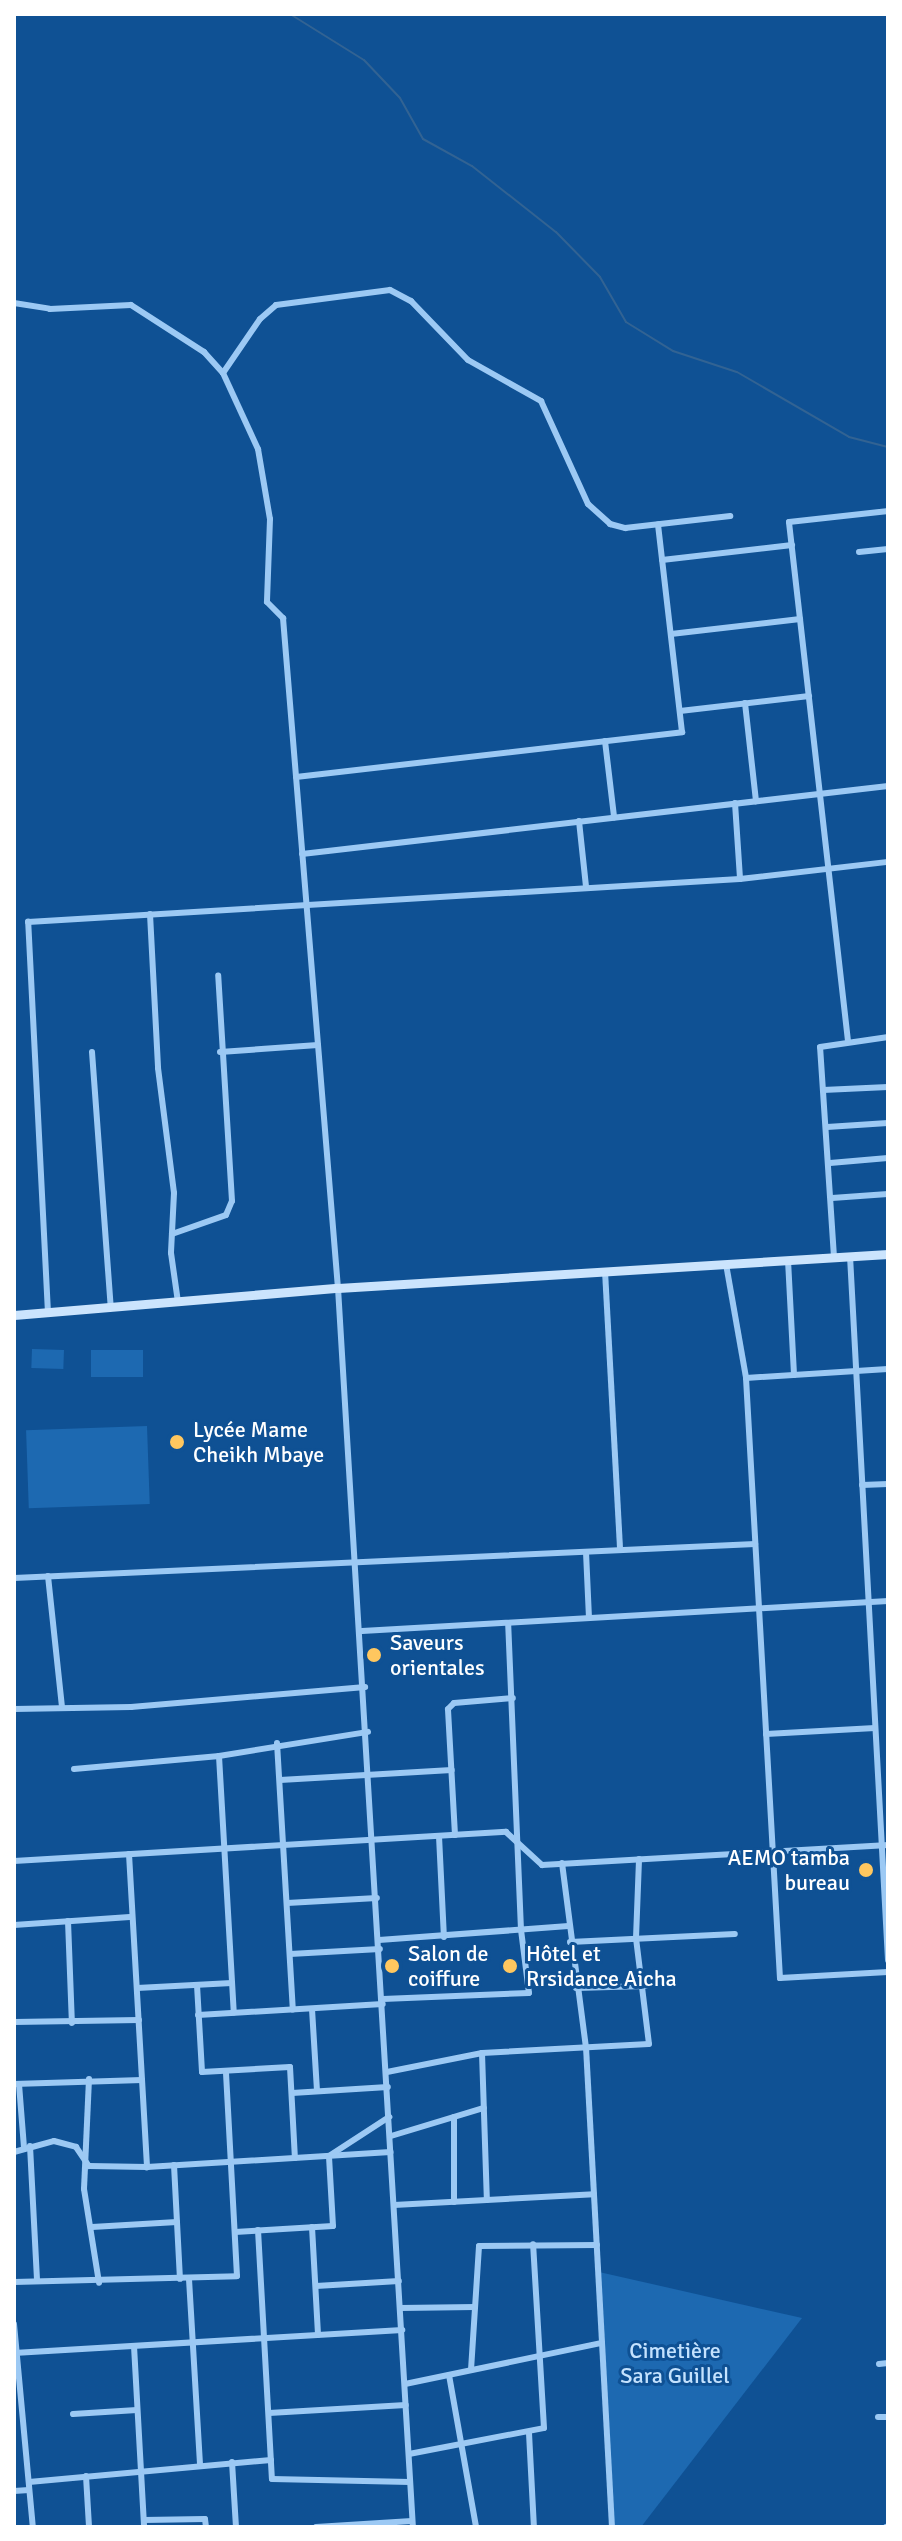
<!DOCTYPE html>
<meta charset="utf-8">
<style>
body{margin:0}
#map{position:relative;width:902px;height:2541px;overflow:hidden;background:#0f5194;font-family:Signika,sans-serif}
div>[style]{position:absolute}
.green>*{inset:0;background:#1d69b1;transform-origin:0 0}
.stream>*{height:2px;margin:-1px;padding:0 1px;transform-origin:1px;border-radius:1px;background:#326393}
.street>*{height:6px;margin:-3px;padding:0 3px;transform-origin:3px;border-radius:3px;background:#9cc9f4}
.secondary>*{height:9px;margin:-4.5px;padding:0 4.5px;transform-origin:4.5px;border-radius:4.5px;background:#cbe4fd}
.dots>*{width:22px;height:22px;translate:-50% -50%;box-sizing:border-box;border:4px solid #0f5194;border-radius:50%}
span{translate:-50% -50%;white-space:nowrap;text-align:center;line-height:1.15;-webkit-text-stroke:6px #0f5194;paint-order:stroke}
.poi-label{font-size:22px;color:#fff}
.left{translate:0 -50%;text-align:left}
.right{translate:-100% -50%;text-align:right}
.park-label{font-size:22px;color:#c4e2fe}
.frame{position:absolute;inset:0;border:16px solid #fff;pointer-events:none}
</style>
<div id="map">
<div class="green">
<i style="left:32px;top:1349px;width:32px;height:19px;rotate:2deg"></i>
<i style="left:91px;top:1350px;width:52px;height:27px"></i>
<i style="left:147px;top:1426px;width:78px;height:121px;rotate:88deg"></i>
<i style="clip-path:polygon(599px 2272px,802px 2318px,641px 2527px,612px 2527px)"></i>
</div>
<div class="stream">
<i style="left:290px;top:14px;width:87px;rotate:31.9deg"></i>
<i style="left:364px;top:60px;width:52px;rotate:46.5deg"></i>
<i style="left:400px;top:98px;width:47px;rotate:60.7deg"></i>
<i style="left:423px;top:139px;width:56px;rotate:28.9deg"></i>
<i style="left:472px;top:166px;width:107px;rotate:38.2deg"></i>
<i style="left:556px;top:232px;width:63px;rotate:45.6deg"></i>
<i style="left:600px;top:277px;width:52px;rotate:60deg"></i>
<i style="left:626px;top:322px;width:55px;rotate:31.7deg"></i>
<i style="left:673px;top:351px;width:67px;rotate:18.2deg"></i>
<i style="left:737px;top:372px;width:129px;rotate:30.1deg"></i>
<i style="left:849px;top:437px;width:40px;rotate:14.4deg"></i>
</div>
<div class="street">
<i style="left:14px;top:303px;width:36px;rotate:9deg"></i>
<i style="left:50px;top:309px;width:81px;rotate:-2.8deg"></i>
<i style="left:131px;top:305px;width:87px;rotate:32.8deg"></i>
<i style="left:204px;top:352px;width:28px;rotate:48deg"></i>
<i style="left:223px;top:373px;width:84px;rotate:65.3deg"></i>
<i style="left:258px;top:449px;width:71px;rotate:80.3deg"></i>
<i style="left:270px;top:519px;width:83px;rotate:92.1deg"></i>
<i style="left:267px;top:602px;width:23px;rotate:45deg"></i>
<i style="left:283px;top:618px;width:672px;rotate:85.31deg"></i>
<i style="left:338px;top:1288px;width:1241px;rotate:86.54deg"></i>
<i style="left:223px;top:373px;width:65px;rotate:-55.6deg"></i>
<i style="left:260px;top:319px;width:21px;rotate:-41deg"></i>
<i style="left:276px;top:305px;width:115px;rotate:-7.5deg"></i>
<i style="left:390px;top:290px;width:24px;rotate:28deg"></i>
<i style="left:411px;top:301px;width:82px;rotate:46deg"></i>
<i style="left:468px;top:360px;width:84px;rotate:29.3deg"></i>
<i style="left:541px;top:401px;width:113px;rotate:65.5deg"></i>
<i style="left:588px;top:504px;width:30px;rotate:42deg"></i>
<i style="left:610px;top:524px;width:16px;rotate:15deg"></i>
<i style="left:625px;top:528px;width:106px;rotate:-6.5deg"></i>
<i style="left:859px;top:552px;width:29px;rotate:-6deg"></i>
<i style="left:662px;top:560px;width:131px;rotate:-6.6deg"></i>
<i style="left:671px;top:634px;width:130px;rotate:-6.6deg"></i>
<i style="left:745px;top:703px;width:99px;rotate:83.6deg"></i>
<i style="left:680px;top:711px;width:130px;rotate:-6.6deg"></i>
<i style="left:605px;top:741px;width:77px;rotate:83.2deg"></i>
<i style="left:296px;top:777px;width:389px;rotate:-6.6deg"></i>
<i style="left:682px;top:732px;width:209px;rotate:-96.6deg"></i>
<i style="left:735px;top:803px;width:76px;rotate:86.2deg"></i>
<i style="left:579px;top:821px;width:66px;rotate:83.9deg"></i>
<i style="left:302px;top:854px;width:590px;rotate:-6.62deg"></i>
<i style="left:150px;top:914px;width:154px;rotate:87deg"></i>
<i style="left:158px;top:1068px;width:126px;rotate:82.7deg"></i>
<i style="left:174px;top:1193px;width:60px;rotate:92.9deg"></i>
<i style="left:171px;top:1253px;width:49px;rotate:81.9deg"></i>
<i style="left:848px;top:1041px;width:522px;rotate:-96.49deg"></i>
<i style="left:789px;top:522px;width:100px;rotate:-6.3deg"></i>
<i style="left:92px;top:1052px;width:257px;rotate:85.8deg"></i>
<i style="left:220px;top:1052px;width:98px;rotate:-4.1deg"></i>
<i style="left:823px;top:1090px;width:65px;rotate:-2.6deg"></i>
<i style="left:827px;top:1127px;width:61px;rotate:-3.8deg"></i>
<i style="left:830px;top:1163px;width:58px;rotate:-4.9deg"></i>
<i style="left:832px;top:1198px;width:56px;rotate:-4.1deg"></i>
<i style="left:172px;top:1234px;width:57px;rotate:-19.4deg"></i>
<i style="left:226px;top:1215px;width:15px;rotate:-67deg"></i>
<i style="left:232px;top:1201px;width:226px;rotate:-93.5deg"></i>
<i style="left:850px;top:1256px;width:705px;rotate:86.91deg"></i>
<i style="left:834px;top:1257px;width:210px;rotate:-93.8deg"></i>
<i style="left:820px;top:1047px;width:69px;rotate:-8.4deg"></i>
<i style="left:788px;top:1260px;width:115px;rotate:87deg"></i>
<i style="left:726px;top:1264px;width:116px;rotate:80deg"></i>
<i style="left:746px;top:1378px;width:601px;rotate:86.76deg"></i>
<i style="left:780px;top:1978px;width:108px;rotate:-3.2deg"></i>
<i style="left:605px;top:1271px;width:279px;rotate:86.9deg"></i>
<i style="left:48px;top:1313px;width:392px;rotate:-92.9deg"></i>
<i style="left:28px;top:922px;width:713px;rotate:-3.46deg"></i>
<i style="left:740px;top:879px;width:149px;rotate:-6.6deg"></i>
<i style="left:746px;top:1378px;width:142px;rotate:-3.6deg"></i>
<i style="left:862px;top:1485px;width:26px;rotate:-2deg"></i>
<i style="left:586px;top:1552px;width:66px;rotate:87.4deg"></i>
<i style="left:48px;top:1576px;width:132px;rotate:83.9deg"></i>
<i style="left:14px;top:1578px;width:742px;rotate:-2.63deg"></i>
<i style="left:362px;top:1631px;width:527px;rotate:-3.26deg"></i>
<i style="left:14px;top:1709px;width:117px;rotate:-1deg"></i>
<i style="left:131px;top:1707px;width:235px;rotate:-4.9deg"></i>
<i style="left:766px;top:1734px;width:109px;rotate:-3.2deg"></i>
<i style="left:277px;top:1743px;width:267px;rotate:86.6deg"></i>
<i style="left:219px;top:1756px;width:257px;rotate:86.7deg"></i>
<i style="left:74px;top:1769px;width:146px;rotate:-5.1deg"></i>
<i style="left:219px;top:1756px;width:151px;rotate:-9.2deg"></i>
<i style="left:280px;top:1780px;width:172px;rotate:-3.3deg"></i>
<i style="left:455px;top:1835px;width:126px;rotate:-93.2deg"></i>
<i style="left:448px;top:1709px;width:8px;rotate:-45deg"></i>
<i style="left:454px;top:1703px;width:59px;rotate:-4.8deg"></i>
<i style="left:439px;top:1836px;width:101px;rotate:87.2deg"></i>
<i style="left:129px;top:1854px;width:314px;rotate:86.7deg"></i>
<i style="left:14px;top:1861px;width:493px;rotate:-3.4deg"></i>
<i style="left:506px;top:1832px;width:49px;rotate:42.5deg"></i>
<i style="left:542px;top:1865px;width:347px;rotate:-3.3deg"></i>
<i style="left:562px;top:1863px;width:186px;rotate:82.6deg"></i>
<i style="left:586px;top:2047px;width:481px;rotate:86.9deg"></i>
<i style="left:287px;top:1903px;width:90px;rotate:-3.2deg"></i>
<i style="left:68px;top:1921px;width:102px;rotate:87.8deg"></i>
<i style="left:14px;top:1925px;width:116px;rotate:-3.9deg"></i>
<i style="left:379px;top:1940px;width:190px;rotate:-4.2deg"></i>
<i style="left:570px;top:1942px;width:165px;rotate:-2.8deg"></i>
<i style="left:290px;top:1954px;width:90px;rotate:-3.2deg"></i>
<i style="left:197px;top:1985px;width:87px;rotate:86.7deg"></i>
<i style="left:202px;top:2072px;width:88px;rotate:-3.3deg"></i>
<i style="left:290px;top:2067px;width:91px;rotate:86.9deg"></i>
<i style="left:137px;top:1988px;width:95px;rotate:-3deg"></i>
<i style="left:576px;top:1988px;width:70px;rotate:-1.6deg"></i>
<i style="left:383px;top:1999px;width:146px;rotate:-2.4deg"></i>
<i style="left:529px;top:1993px;width:64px;rotate:-97.2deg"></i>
<i style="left:521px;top:1930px;width:307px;rotate:-92.4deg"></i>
<i style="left:312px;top:2009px;width:82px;rotate:86.5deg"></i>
<i style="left:198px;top:2015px;width:185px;rotate:-3.4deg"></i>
<i style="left:14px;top:2022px;width:125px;rotate:-0.9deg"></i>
<i style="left:482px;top:2053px;width:147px;rotate:88.1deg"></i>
<i style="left:387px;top:2072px;width:97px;rotate:-11.3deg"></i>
<i style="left:482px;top:2053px;width:167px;rotate:-3.1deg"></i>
<i style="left:649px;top:2044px;width:107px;rotate:-97deg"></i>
<i style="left:636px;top:1938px;width:79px;rotate:-87.8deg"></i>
<i style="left:89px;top:2079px;width:110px;rotate:92.6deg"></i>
<i style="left:84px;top:2189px;width:95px;rotate:80.9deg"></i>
<i style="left:14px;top:2084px;width:128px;rotate:-1.8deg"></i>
<i style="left:19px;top:2084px;width:64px;rotate:85.5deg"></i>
<i style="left:292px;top:2093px;width:96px;rotate:-3.6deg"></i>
<i style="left:454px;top:2117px;width:85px;rotate:90deg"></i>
<i style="left:391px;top:2136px;width:97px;rotate:-16.8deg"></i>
<i style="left:30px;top:2146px;width:135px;rotate:87deg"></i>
<i style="left:14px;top:2152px;width:41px;rotate:-15.4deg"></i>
<i style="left:54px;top:2141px;width:23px;rotate:15deg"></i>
<i style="left:76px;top:2147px;width:23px;rotate:56deg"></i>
<i style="left:89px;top:2166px;width:58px;rotate:1deg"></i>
<i style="left:147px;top:2167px;width:244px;rotate:-3.5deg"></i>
<i style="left:174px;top:2165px;width:114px;rotate:87deg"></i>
<i style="left:394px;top:2205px;width:200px;rotate:-3.1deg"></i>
<i style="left:92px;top:2227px;width:85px;rotate:-3.4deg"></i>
<i style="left:312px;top:2227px;width:108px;rotate:86.8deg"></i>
<i style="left:258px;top:2230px;width:249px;rotate:86.8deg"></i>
<i style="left:272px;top:2479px;width:138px;rotate:1.2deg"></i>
<i style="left:235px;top:2232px;width:98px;rotate:-3.5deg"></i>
<i style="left:333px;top:2226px;width:70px;rotate:-93.3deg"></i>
<i style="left:329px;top:2156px;width:72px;rotate:-33deg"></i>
<i style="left:189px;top:2279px;width:186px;rotate:86.6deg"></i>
<i style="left:14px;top:2282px;width:223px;rotate:-1.5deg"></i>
<i style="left:237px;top:2276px;width:205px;rotate:-93.1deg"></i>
<i style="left:316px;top:2286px;width:83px;rotate:-3.4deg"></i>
<i style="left:400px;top:2308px;width:75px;rotate:-0.8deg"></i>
<i style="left:14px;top:2324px;width:204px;rotate:84.7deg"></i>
<i style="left:134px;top:2346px;width:181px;rotate:86.8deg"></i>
<i style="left:14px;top:2353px;width:389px;rotate:-3.4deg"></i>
<i style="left:879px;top:2364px;width:9px;rotate:-6deg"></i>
<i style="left:471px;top:2370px;width:124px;rotate:-86.3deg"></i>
<i style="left:479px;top:2246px;width:118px;rotate:-0.5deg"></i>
<i style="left:449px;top:2375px;width:154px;rotate:79.9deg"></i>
<i style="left:405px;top:2384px;width:201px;rotate:-11.8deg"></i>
<i style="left:269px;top:2413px;width:137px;rotate:-3.3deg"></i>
<i style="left:73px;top:2414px;width:64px;rotate:-3.6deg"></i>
<i style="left:878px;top:2417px;width:10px"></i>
<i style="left:529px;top:2433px;width:94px;rotate:87deg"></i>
<i style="left:409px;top:2454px;width:137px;rotate:-10.9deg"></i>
<i style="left:544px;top:2428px;width:184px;rotate:-93.4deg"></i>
<i style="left:232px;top:2462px;width:65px;rotate:86.5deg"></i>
<i style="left:86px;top:2476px;width:51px;rotate:86.6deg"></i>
<i style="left:29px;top:2482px;width:243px;rotate:-5.2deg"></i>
<i style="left:14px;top:2491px;width:15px;rotate:-4deg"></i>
<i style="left:144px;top:2520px;width:61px;rotate:-0.9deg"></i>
<i style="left:205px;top:2519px;width:8px;rotate:83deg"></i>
<i style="left:316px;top:2527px;width:96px;rotate:-3.6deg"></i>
<i style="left:886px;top:2527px;width:2px;rotate:-27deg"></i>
</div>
<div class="secondary">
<i style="left:14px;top:1315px;width:325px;rotate:-4.8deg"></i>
<i style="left:338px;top:1288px;width:551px;rotate:-3.54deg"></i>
</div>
<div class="dots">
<i style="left:177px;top:1442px;background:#ffc75f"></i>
<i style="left:374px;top:1655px;background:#ffc75f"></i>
<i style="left:866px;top:1870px;background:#ffc75f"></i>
<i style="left:392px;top:1966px;background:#ffc75f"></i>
<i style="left:510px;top:1966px;background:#ffc75f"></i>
</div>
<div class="poi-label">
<span class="left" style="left:193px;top:1442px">Lycée Mame<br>Cheikh Mbaye</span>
<span class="left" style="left:390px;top:1655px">Saveurs<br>orientales</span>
<span class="right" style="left:850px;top:1870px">AEMO tamba<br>bureau</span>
<span class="left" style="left:408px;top:1966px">Salon de<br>coiffure</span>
<span class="left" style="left:526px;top:1966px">Hôtel et<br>Rrsidance Aicha</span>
</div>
<div class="park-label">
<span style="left:675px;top:2363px">Cimetière<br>Sara Guillel</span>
</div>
<div class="frame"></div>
</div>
